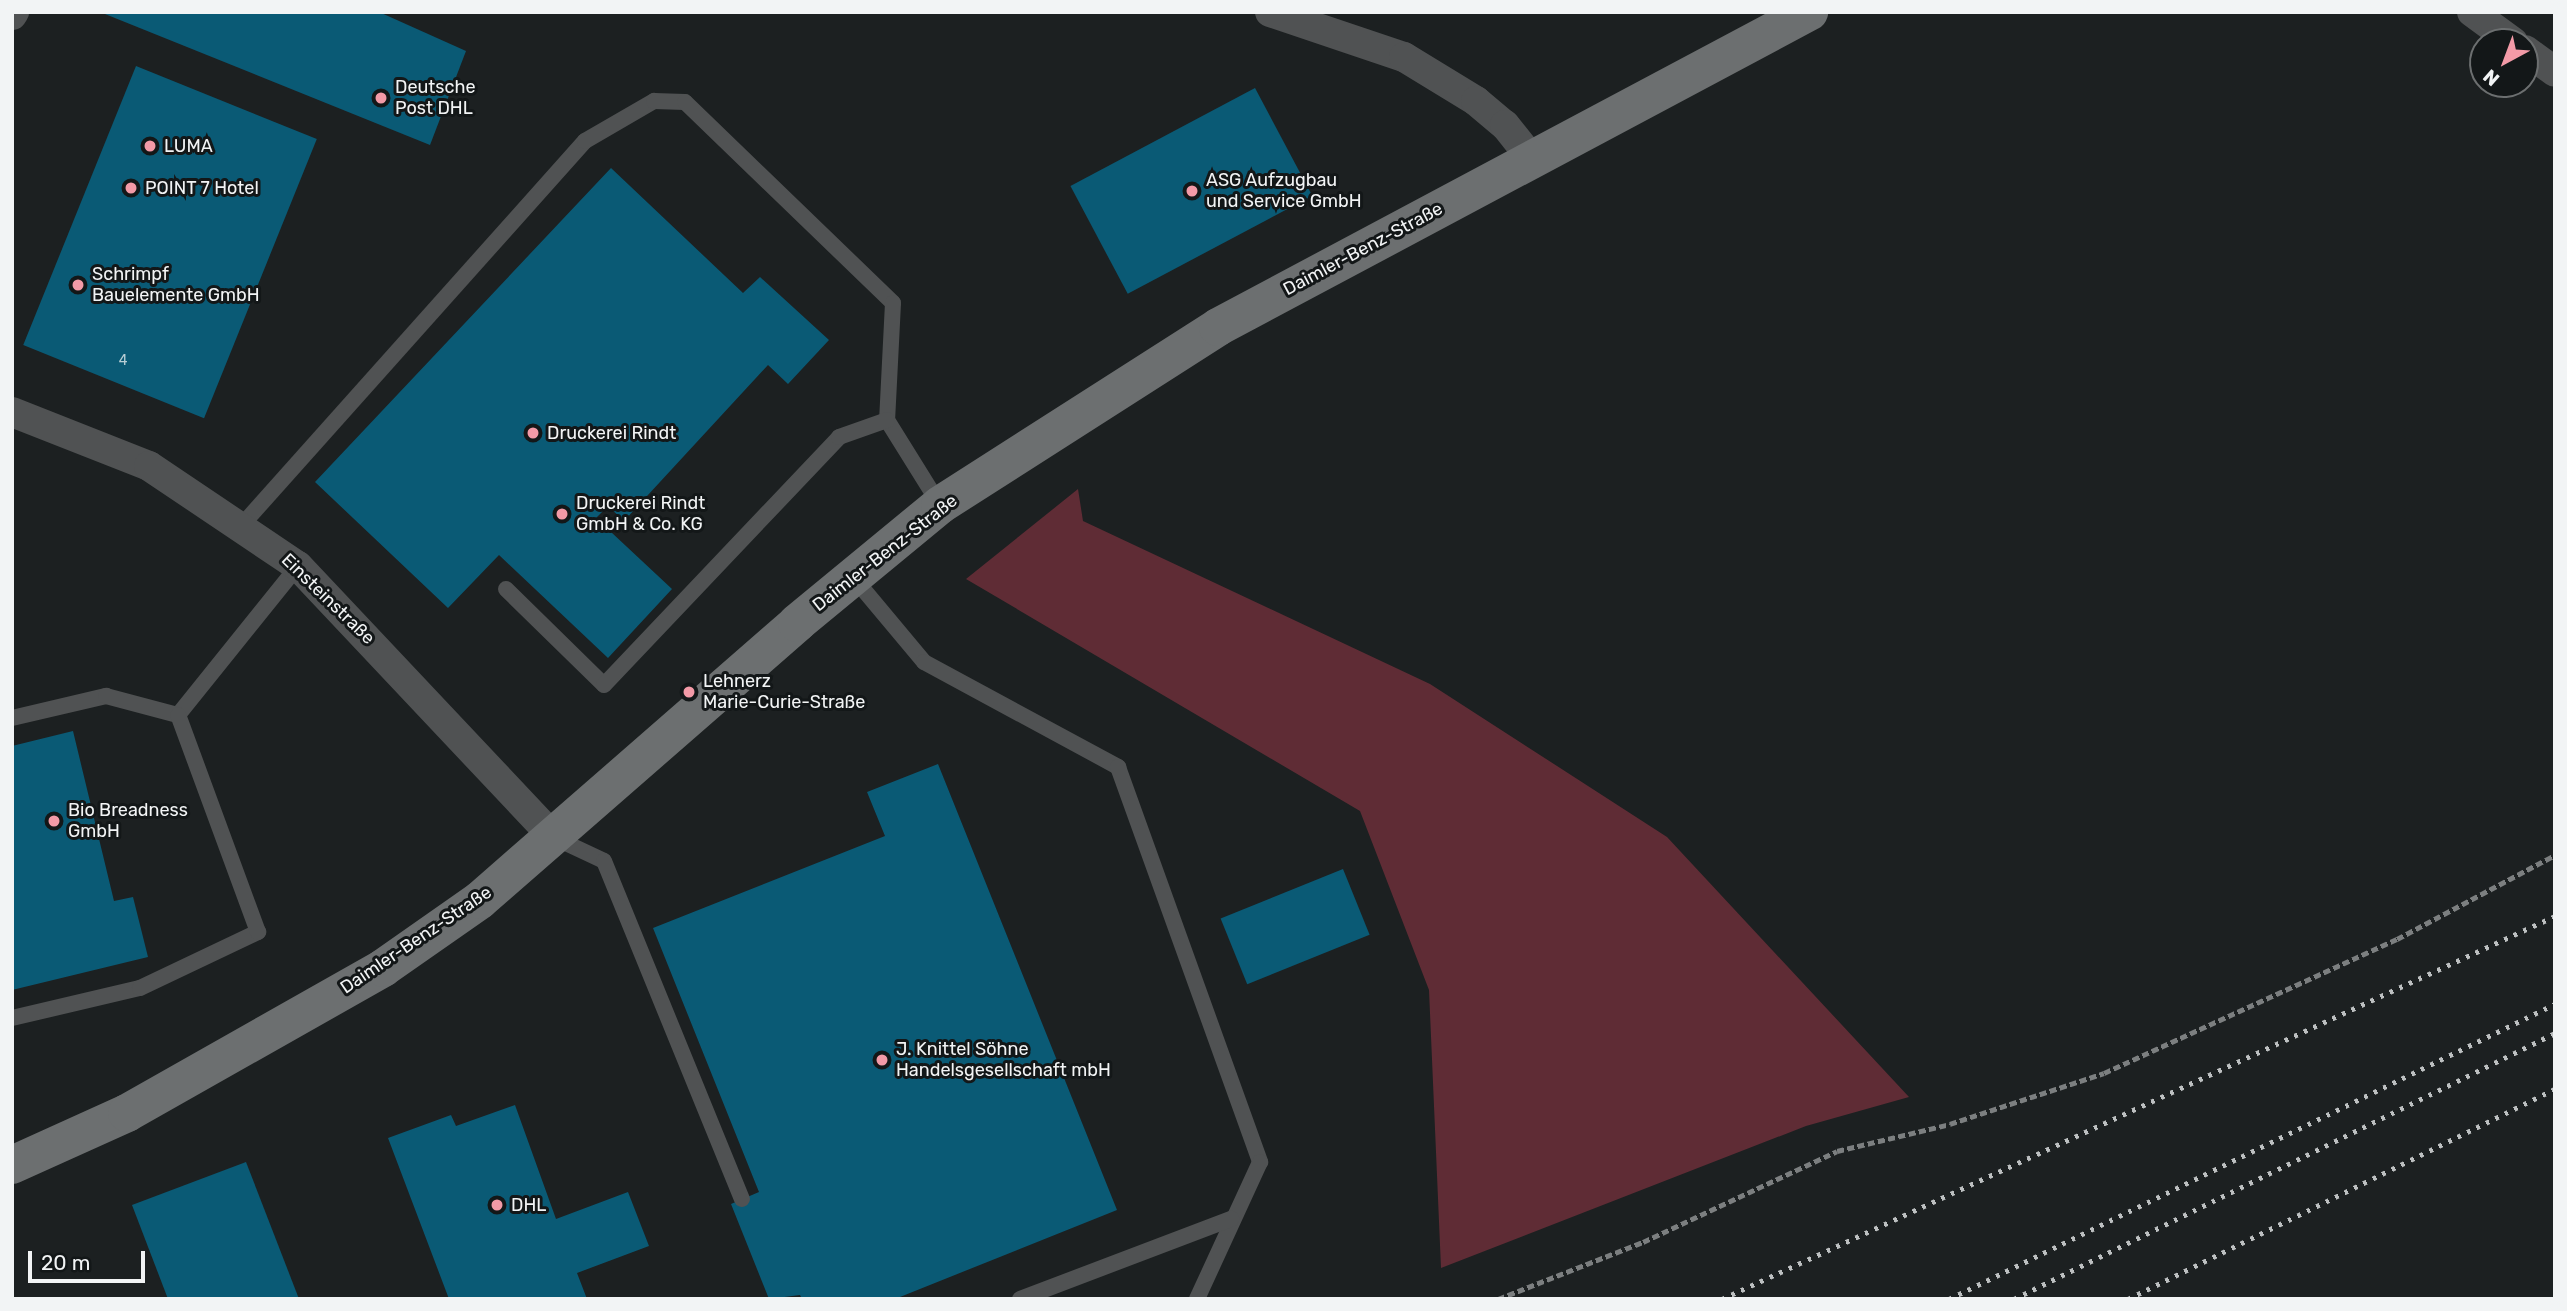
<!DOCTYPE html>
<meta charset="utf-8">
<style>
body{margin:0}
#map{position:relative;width:2567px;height:1311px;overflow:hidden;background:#1c2021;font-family:Rubik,sans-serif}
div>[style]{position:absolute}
.green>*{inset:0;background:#5f2c35}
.building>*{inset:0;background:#0a5a75;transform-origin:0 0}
.path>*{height:4.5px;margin-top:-2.25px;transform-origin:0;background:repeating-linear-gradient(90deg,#7c7f80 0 7px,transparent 0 10.5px)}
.lane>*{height:16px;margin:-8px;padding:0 8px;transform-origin:8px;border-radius:8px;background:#505253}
.street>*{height:30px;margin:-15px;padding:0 15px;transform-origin:15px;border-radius:15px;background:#505253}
.secondary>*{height:38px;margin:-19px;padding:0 19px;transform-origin:19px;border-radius:19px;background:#6c6f70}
.rail>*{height:5px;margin-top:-2.5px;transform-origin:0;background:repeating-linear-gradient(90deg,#bdc0c1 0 3.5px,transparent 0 10.5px)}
.dots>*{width:19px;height:19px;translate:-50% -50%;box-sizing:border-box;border:4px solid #131718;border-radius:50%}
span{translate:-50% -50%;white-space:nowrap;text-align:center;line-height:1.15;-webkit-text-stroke:6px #131718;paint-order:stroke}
.number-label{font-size:14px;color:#b8ced5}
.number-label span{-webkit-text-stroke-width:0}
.poi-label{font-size:18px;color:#f2f4f5}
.left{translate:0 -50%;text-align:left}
.street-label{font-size:18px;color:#f2f4f5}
.frame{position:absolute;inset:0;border:14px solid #f2f4f5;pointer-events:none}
.north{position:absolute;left:2469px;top:28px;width:70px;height:70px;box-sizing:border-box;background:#131718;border:2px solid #6c6f70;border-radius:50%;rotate:221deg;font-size:19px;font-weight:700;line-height:28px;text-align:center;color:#f2f4f5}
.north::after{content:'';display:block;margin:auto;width:24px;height:32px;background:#f39aa7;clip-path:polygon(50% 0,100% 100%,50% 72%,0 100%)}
.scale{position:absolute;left:28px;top:1251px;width:117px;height:32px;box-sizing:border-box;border:4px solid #f2f4f5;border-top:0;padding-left:9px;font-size:21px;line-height:24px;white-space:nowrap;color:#f2f4f5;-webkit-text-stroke:5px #131718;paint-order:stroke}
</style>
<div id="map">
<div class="green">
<i style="clip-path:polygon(1078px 489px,1083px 521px,1430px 684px,1667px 837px,1909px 1097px,1806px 1126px,1441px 1268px,1429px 990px,1360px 811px,966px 579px)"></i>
</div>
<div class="building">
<i style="clip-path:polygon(100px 12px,379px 12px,466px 51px,430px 145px)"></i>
<i style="left:136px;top:66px;width:195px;height:301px;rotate:22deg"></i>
<i style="left:1255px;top:88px;width:122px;height:209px;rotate:62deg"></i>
<i style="clip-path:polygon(611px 168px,743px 293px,760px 277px,829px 340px,788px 384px,768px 365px,624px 521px,608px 506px,596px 518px,672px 589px,608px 658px,499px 555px,448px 608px,315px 482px)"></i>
<i style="clip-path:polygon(73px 731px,114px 901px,133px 897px,148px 957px,12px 990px,12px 746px)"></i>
<i style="clip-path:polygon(938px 764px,1117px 1210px,895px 1299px,802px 1299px,800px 1295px,769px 1299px,731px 1204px,759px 1192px,653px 928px,885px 836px,867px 792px)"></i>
<i style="left:1343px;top:869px;width:71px;height:132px;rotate:68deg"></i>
<i style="clip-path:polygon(515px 1105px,556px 1219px,628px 1192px,649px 1246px,577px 1273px,587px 1299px,449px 1299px,388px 1138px,451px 1115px,456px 1126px)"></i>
<i style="clip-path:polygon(246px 1162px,299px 1299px,168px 1299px,132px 1205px)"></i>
</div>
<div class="path">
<i style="left:1498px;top:1299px;width:156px;rotate:-21.5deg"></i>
<i style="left:1643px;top:1242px;width:214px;rotate:-25.1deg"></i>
<i style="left:1837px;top:1151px;width:116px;rotate:-13.4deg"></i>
<i style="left:1950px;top:1124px;width:162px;rotate:-18.3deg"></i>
<i style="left:2104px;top:1073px;width:322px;rotate:-24.6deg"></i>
<i style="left:2397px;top:939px;width:179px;rotate:-28deg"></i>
</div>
<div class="lane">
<i style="left:242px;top:525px;width:515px;rotate:-48.23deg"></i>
<i style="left:585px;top:141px;width:80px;rotate:-30.1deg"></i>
<i style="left:654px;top:101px;width:31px;rotate:2deg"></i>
<i style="left:685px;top:102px;width:289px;rotate:44deg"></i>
<i style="left:893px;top:303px;width:117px;rotate:92.9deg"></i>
<i style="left:887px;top:420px;width:100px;rotate:58.1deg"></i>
<i style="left:853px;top:577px;width:111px;rotate:50.1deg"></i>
<i style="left:924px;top:662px;width:221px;rotate:28.4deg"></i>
<i style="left:1118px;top:767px;width:420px;rotate:70.2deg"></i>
<i style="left:1260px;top:1162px;width:151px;rotate:114.7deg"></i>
<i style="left:506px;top:589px;width:137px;rotate:44.4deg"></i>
<i style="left:604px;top:685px;width:342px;rotate:-46.5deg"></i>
<i style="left:839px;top:437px;width:51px;rotate:-19.5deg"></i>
<i style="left:178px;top:715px;width:191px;rotate:-51.2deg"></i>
<i style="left:12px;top:718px;width:97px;rotate:-13.2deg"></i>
<i style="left:106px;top:696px;width:74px;rotate:14.8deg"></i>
<i style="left:553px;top:837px;width:56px;rotate:25.2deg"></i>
<i style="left:604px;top:861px;width:365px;rotate:67.8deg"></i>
<i style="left:12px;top:1018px;width:131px;rotate:-13.2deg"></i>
<i style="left:140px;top:988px;width:131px;rotate:-25.4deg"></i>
<i style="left:258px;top:932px;width:231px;rotate:-110.2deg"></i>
<i style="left:1020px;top:1299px;width:226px;rotate:-20.8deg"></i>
</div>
<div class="street">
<i style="left:1270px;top:12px;width:141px;rotate:18.6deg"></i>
<i style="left:1404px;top:57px;width:84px;rotate:31.4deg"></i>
<i style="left:1476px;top:101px;width:38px;rotate:40deg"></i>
<i style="left:1505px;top:125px;width:43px;rotate:51.5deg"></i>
<i style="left:2472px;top:12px;width:51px;rotate:36.2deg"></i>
<i style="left:12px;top:15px;width:4px;rotate:-56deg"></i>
<i style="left:2525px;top:50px;width:37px;rotate:36deg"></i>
<i style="left:12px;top:412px;width:147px;rotate:21.5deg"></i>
<i style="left:149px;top:466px;width:179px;rotate:33.9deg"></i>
<i style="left:298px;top:566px;width:372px;rotate:46.7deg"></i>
</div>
<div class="secondary">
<i style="left:12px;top:1165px;width:126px;rotate:-24.3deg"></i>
<i style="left:127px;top:1113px;width:294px;rotate:-29.5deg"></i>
<i style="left:383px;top:968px;width:118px;rotate:-35deg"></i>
<i style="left:480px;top:900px;width:421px;rotate:-41.1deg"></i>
<i style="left:797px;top:623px;width:185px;rotate:-39.5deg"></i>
<i style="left:940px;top:505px;width:330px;rotate:-32.6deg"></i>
<i style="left:1218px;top:327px;width:670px;rotate:-28.06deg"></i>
</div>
<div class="rail">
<i style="left:1722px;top:1299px;width:917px;rotate:-24.69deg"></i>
<i style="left:1949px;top:1299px;width:674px;rotate:-25.96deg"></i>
<i style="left:2014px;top:1299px;width:603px;rotate:-26.18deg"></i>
<i style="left:2128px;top:1299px;width:476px;rotate:-26.2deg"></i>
</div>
<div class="dots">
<i style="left:381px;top:98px;background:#f39aa7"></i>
<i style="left:150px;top:146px;background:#f39aa7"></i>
<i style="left:131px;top:188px;background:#f39aa7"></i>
<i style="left:1192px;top:191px;background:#f39aa7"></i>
<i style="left:78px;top:285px;background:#f39aa7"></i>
<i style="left:533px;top:433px;background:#f39aa7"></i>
<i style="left:562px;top:514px;background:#f39aa7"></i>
<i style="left:689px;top:692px;background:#f39aa7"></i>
<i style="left:54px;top:821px;background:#f39aa7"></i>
<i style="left:882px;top:1060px;background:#f39aa7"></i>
<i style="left:497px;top:1205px;background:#f39aa7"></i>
</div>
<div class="number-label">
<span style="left:123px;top:361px">4</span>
</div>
<div class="poi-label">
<span class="left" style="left:395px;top:98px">Deutsche<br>Post DHL</span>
<span class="left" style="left:164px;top:146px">LUMA</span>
<span class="left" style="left:1206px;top:191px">ASG Aufzugbau<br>und Service GmbH</span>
<span class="left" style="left:145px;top:188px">POINT 7 Hotel</span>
<span class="left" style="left:92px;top:285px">Schrimpf<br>Bauelemente GmbH</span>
<span class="left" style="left:547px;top:433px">Druckerei Rindt</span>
<span class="left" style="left:576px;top:514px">Druckerei Rindt<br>GmbH &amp; Co. KG</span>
<span class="left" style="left:703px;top:692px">Lehnerz<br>Marie-Curie-Straße</span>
<span class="left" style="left:68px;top:821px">Bio Breadness<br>GmbH</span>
<span class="left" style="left:896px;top:1060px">J. Knittel Söhne<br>Handelsgesellschaft mbH</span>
<span class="left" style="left:511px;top:1205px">DHL</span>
</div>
<div class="street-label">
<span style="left:1363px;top:249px;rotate:-28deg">Daimler-Benz-Straße</span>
<span style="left:885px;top:553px;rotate:-38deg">Daimler-Benz-Straße</span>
<span style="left:328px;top:599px;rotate:44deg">Einsteinstraße</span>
<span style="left:416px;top:940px;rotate:-34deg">Daimler-Benz-Straße</span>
</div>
<div class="frame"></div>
<div class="north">N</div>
<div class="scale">20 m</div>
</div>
